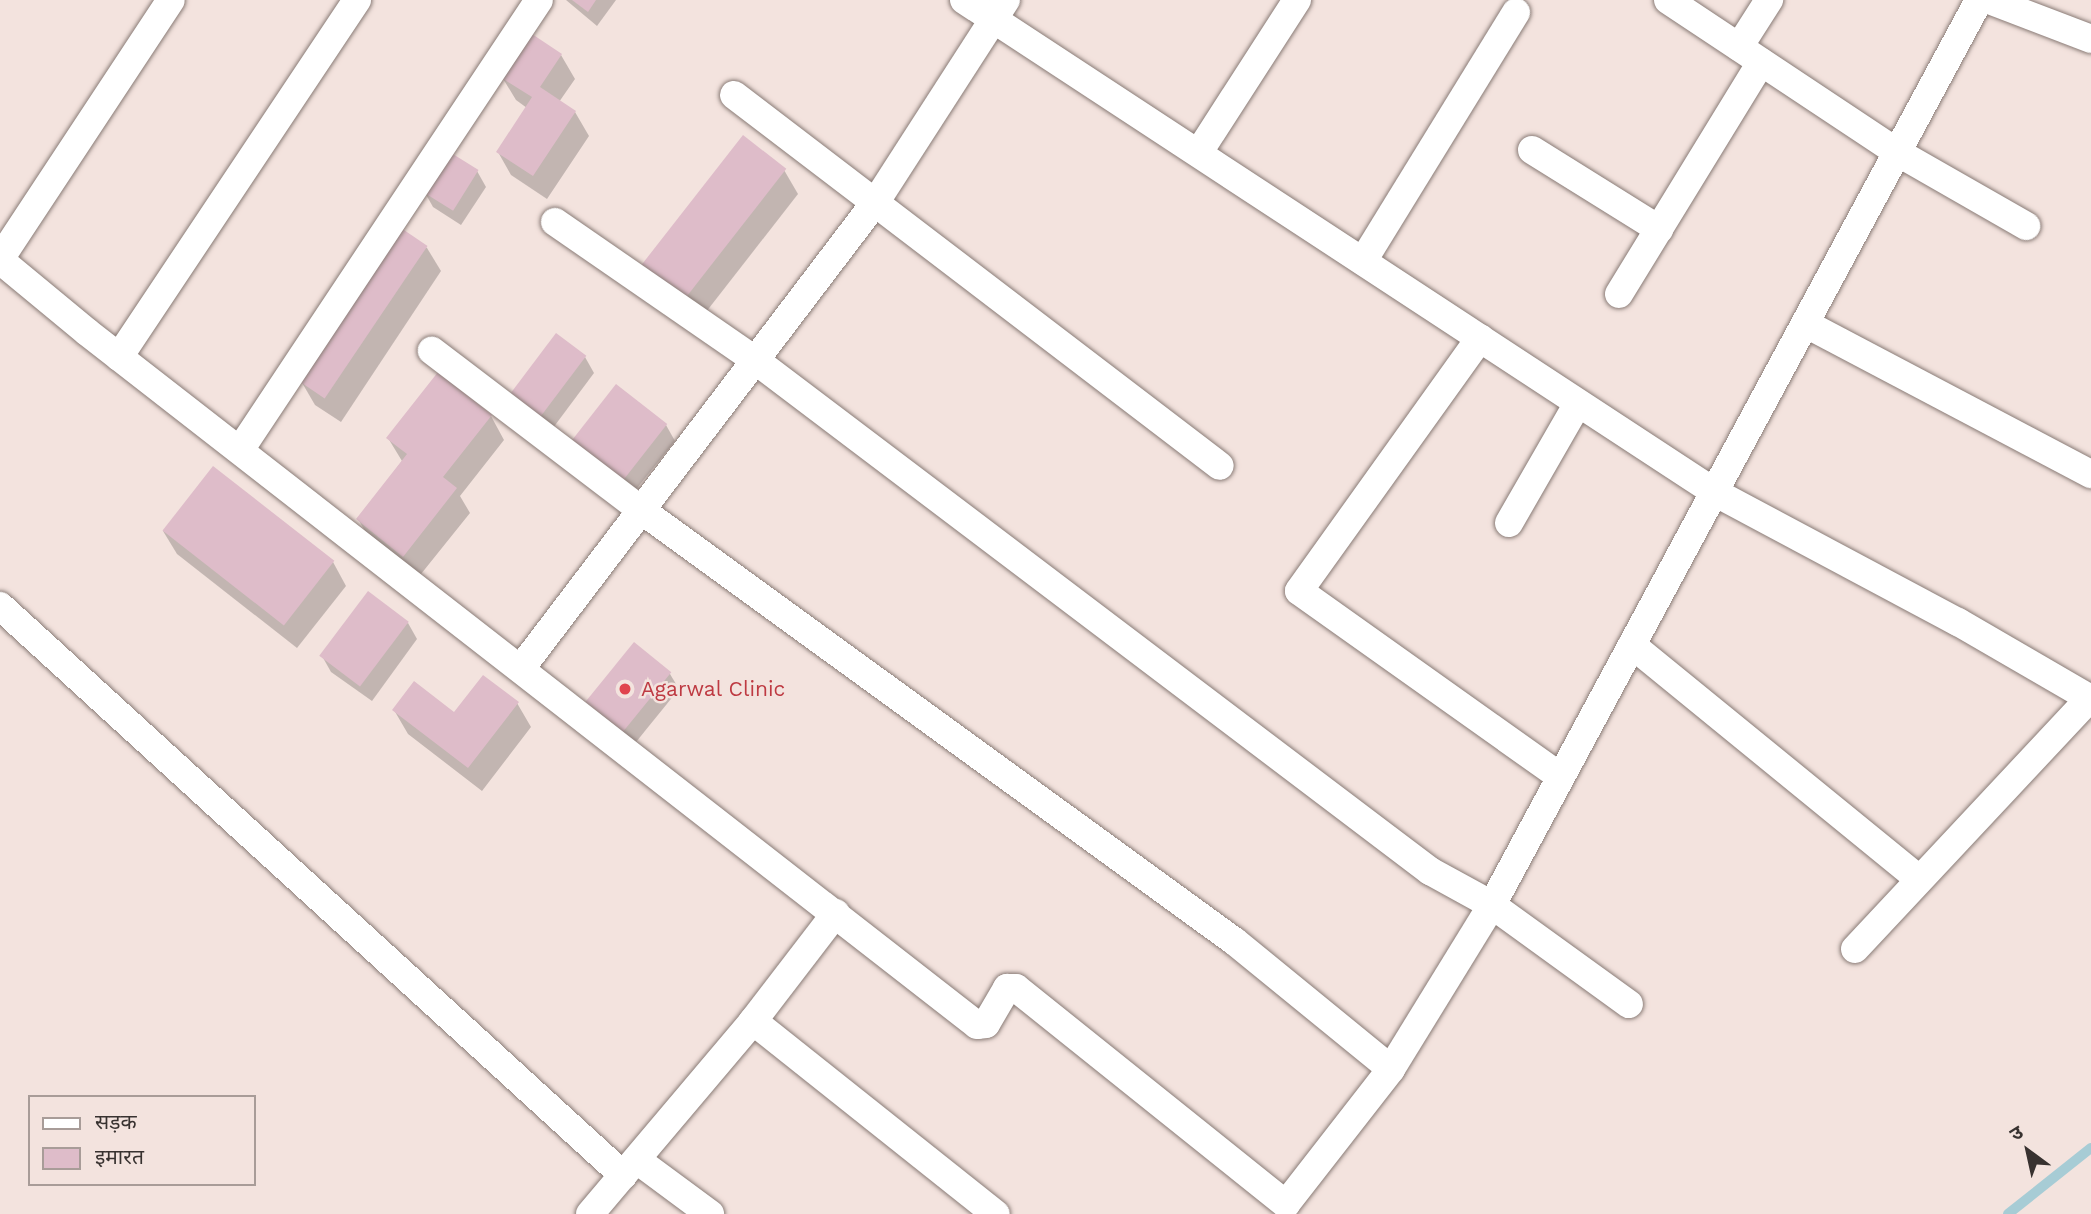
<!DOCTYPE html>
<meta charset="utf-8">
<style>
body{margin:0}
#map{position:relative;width:2091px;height:1214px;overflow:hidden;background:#f3e3de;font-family:"Work Sans","Noto Sans Devanagari",sans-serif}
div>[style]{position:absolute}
.shadow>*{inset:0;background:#0003}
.stream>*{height:10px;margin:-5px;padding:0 5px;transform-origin:5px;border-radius:5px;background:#a7ccd5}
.building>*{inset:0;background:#debcc9;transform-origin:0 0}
.roads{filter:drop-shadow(0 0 2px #897b76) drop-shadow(0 0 2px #897b76)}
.street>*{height:28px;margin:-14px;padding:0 14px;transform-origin:14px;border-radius:14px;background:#fff}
.dots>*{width:19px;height:19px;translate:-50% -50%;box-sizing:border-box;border:4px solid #f3e3de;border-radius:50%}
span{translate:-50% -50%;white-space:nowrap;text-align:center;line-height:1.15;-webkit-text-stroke:5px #f3e3de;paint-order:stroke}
.health-label{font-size:21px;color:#be3a42}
.left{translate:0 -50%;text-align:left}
.legend{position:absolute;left:28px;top:1095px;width:228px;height:91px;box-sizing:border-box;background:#f3e3de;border:2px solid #a89c98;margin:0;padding:9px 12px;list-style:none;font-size:21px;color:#383230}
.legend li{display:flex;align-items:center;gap:14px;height:35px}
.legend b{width:35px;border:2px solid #a89c98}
.north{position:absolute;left:1993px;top:1116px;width:70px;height:70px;-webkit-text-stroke:5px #f3e3de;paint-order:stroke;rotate:327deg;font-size:19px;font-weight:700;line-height:28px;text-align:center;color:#383230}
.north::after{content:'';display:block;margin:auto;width:24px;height:32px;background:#383230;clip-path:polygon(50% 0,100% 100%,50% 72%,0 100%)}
</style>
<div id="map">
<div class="shadow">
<i style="clip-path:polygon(566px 0,616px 0,597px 26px)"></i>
<i style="clip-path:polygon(561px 55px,575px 79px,559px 102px,575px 112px,589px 136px,547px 199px,511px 175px,498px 152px,527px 108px,516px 100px,502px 77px)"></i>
<i style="clip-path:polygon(784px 170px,798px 194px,699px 321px,658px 289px)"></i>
<i style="clip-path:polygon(477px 171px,486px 187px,461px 225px,433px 207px,424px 191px)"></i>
<i style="clip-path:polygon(401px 231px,427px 248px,441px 271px,341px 422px,315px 405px,301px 381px)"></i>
<i style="clip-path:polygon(585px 357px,594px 373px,550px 432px,521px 410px)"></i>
<i style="clip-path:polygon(491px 416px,504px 440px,460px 496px,470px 513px,417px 579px,372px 543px,358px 519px,402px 461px,388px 438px)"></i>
<i style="clip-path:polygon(666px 425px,675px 441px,629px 498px,580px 459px)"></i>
<i style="clip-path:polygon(163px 531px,333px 562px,346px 586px,297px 648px,177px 554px)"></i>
<i style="clip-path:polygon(408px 623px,417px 639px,372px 701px,331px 672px,322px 656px)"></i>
<i style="clip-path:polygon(634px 644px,670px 674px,679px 689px,632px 747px,596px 718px)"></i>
<i style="clip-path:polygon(517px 703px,531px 727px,482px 791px,408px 734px,394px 710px,454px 715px)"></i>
</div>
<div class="stream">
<i style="left:2008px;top:1214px;width:106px;rotate:-38.5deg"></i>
</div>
<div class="building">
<i style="clip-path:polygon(572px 0,596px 0,588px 12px)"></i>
<i style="clip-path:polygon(529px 32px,562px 54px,540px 87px,576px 111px,533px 176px,496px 152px,532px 97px,500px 77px)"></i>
<i style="left:743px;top:135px;width:55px;height:165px;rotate:38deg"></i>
<i style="left:448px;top:151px;width:36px;height:48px;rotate:32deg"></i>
<i style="left:401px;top:228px;width:32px;height:184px;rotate:34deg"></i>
<i style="left:556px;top:333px;width:38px;height:76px;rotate:37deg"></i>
<i style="clip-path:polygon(438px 372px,492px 415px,443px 477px,457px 488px,403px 557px,356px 519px,407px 454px,386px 438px)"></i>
<i style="left:616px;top:384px;width:65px;height:75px;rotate:38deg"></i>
<i style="left:213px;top:466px;width:154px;height:82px;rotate:38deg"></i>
<i style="left:368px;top:591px;width:51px;height:81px;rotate:37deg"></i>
<i style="left:634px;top:642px;width:48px;height:77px;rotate:39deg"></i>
<i style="clip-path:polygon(483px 675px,519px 702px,468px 768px,392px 710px,414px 681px,454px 712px)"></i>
</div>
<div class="roads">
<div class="street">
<i style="left:964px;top:0;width:899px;rotate:33.25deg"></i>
<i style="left:1716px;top:493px;width:274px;rotate:28.1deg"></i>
<i style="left:1958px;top:622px;width:151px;rotate:30.1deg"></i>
<i style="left:1668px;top:0;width:275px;rotate:33.6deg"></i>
<i style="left:1897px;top:152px;width:149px;rotate:29.8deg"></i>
<i style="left:1989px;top:0;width:109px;rotate:20.9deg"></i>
<i style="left:1739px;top:47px;width:56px;rotate:-57.4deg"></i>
<i style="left:734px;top:95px;width:611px;rotate:37.36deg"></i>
<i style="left:1532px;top:150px;width:150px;rotate:31.9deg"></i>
<i style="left:1199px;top:152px;width:181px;rotate:-57.2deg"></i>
<i style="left:555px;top:222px;width:243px;rotate:34.6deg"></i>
<i style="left:755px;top:360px;width:847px;rotate:37.13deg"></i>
<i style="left:1430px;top:871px;width:71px;rotate:28.7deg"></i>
<i style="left:1492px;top:905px;width:169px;rotate:35.9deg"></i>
<i style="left:0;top:259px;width:310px;rotate:-56.6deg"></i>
<i style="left:0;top:260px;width:113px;rotate:39.6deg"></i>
<i style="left:87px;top:332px;width:1128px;rotate:37.91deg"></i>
<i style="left:977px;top:1025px;width:9px;rotate:-6deg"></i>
<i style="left:986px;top:1024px;width:42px;rotate:-59.7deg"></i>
<i style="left:1007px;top:988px;width:9px"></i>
<i style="left:1016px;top:988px;width:346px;rotate:38.7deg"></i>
<i style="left:1286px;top:1204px;width:171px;rotate:-52.1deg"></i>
<i style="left:1391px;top:1069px;width:203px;rotate:-140.8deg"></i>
<i style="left:1234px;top:941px;width:733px;rotate:-143.99deg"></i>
<i style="left:641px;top:510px;width:263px;rotate:-142.7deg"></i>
<i style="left:1363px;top:261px;width:292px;rotate:-58.4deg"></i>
<i style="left:1619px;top:294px;width:272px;rotate:-58.5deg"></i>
<i style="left:1806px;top:324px;width:322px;rotate:27.8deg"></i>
<i style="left:1480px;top:338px;width:311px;rotate:125.6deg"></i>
<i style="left:1299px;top:591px;width:321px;rotate:35.4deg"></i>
<i style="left:119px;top:357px;width:429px;rotate:-56.3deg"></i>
<i style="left:240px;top:450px;width:540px;rotate:-56.4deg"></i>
<i style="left:1509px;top:523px;width:138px;rotate:-60.1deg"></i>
<i style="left:0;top:606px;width:844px;rotate:42.41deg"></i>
<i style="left:1632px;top:645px;width:370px;rotate:39.2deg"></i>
<i style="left:522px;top:667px;width:587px;rotate:-52.76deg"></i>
<i style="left:877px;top:200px;width:238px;rotate:-57.2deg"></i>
<i style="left:1855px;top:949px;width:345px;rotate:-46.9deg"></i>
<i style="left:753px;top:1021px;width:310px;rotate:38.5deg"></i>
<i style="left:1391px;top:1069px;width:193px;rotate:-58.4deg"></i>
<i style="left:1492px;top:905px;width:1028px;rotate:-61.71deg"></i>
<i style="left:637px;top:1160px;width:91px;rotate:36.5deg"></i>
<i style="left:590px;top:1214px;width:253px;rotate:-49.8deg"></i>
<i style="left:753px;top:1021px;width:136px;rotate:-52.5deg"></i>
</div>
</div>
<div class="dots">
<i style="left:625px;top:689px;background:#e0444e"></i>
</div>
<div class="health-label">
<span class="left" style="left:641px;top:689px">Agarwal Clinic</span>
</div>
<ul class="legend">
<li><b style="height:9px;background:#fff"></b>सड़क</li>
<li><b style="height:19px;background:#debcc9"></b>इमारत</li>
</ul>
<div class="north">उ</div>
</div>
